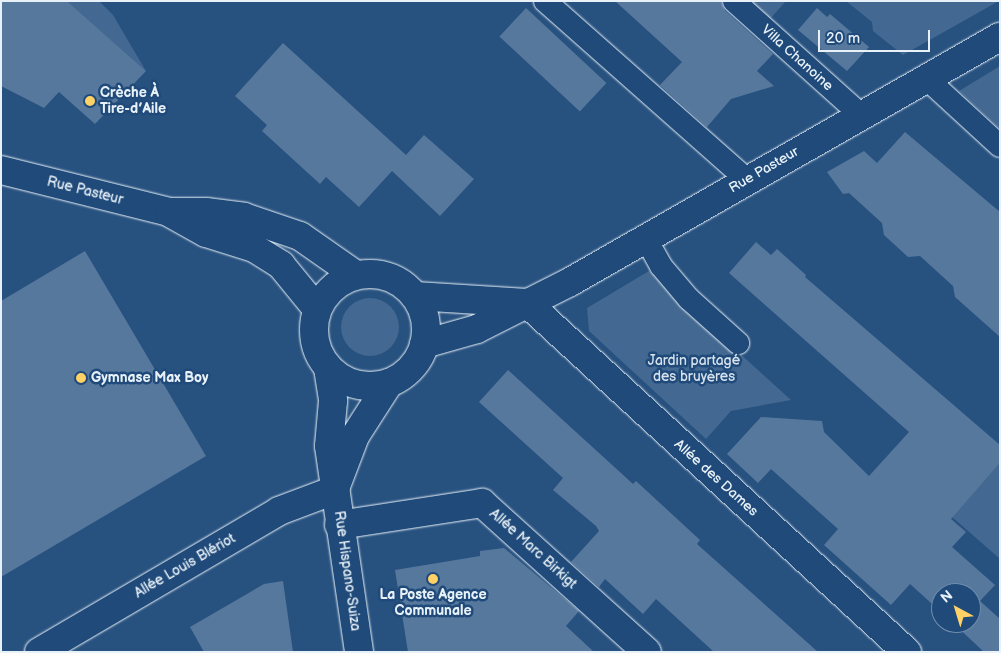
<!DOCTYPE html>
<meta charset="utf-8">
<style>
body{margin:0}
#map{position:relative;width:1001px;height:653px;overflow:hidden;background:#27517f;font-family:"Balsamiq Sans",sans-serif}
div>[style]{position:absolute}
.green>*{inset:0;background:#436891}
.round{border-radius:50%}
.building>*{inset:0;background:#57789d;transform-origin:0 0}
.roads{filter:drop-shadow(0 0 1px #e8f1f8) drop-shadow(0 0 1px #e8f1f8)}
.service>*{height:22px;margin:-11px;padding:0 11px;transform-origin:11px;border-radius:11px;background:#1f4a7a}
.pedestrian>*{height:28px;margin:-14px;padding:0 14px;transform-origin:14px;border-radius:14px;background:#1f4a7a}
.minor>*{height:28px;margin:-14px;padding:0 14px;transform-origin:14px;border-radius:14px;background:#1f4a7a}
.minor>.ring{margin:-14px;padding:0;box-sizing:content-box;background:none;border:28px solid #1f4a7a;border-radius:50%}
.dots>*{width:14px;height:14px;translate:-50% -50%;box-sizing:border-box;border:2px solid #1f4a7a;border-radius:50%}
span{translate:-50% -50%;white-space:nowrap;text-align:center;line-height:1.15;-webkit-text-stroke:5px #1f4a7a;paint-order:stroke}
.street-label{font-size:14px;color:#e8f1f8}
.poi-label{font-size:14px;color:#e8f1f8;font-weight:700}
.left{translate:0 -50%;text-align:left}
.park-label{font-size:14px;color:#d8e3ee}
.frame{position:absolute;inset:0;border:2px solid #e8f1f8;pointer-events:none}
.north{position:absolute;left:931px;top:583px;width:50px;height:50px;box-sizing:border-box;background:#1f4a7a;border:1px solid #6f8dac;border-radius:50%;rotate:321deg;font-size:14px;font-weight:700;line-height:20px;text-align:center;color:#e8f1f8}
.north::after{content:'';display:block;margin:auto;width:18px;height:22px;background:#ffd166;clip-path:polygon(50% 0,100% 100%,50% 72%,0 100%)}
.scale{position:absolute;left:818px;top:30px;width:112px;height:22px;box-sizing:border-box;border:2px solid #e8f1f8;border-top:0;padding-left:6px;font-size:15px;line-height:18px;white-space:nowrap;color:#e8f1f8;-webkit-text-stroke:4px #1f4a7a;paint-order:stroke}
</style>
<div id="map">
<div class="green">
<i style="clip-path:polygon(99px 1px,113px 15px,146px 71px,68px 2px)"></i>
<i style="clip-path:polygon(749px 1px,786px 1px,770px 19px)"></i>
<i style="clip-path:polygon(846px 1px,999px 1px,903px 55px,873px 31px,872px 22px)"></i>
<i style="clip-path:polygon(1000px 66px,1000px 129px,959px 91px)"></i>
<i style="clip-path:polygon(649px 271px,791px 400px,731px 411px,706px 439px,589px 331px,587px 308px)"></i>
<i class="round" style="left:341px;top:298px;width:58px;height:58px"></i>
<i style="clip-path:polygon(1000px 463px,1000px 559px,952px 517px)"></i>
</div>
<div class="building">
<i style="clip-path:polygon(1px 1px,67px 1px,146px 71px,95px 124px,59px 92px,44px 108px,1px 86px)"></i>
<i style="clip-path:polygon(615px 1px,721px 1px,725px 11px,773px 54px,757px 71px,774px 86px,731px 99px,707px 127px,660px 85px,682px 62px)"></i>
<i style="left:526px;top:8px;width:110px;height:39px;rotate:43deg"></i>
<i style="clip-path:polygon(817px 8px,827px 17px,830px 14px,869px 47px,847px 71px,798px 30px)"></i>
<i style="clip-path:polygon(283px 43px,406px 155px,424px 135px,474px 179px,440px 216px,392px 171px,359px 207px,326px 177px,320px 184px,262px 131px,267px 125px,235px 96px)"></i>
<i style="clip-path:polygon(905px 132px,1000px 212px,1000px 337px,955px 297px,953px 286px,920px 256px,908px 257px,884px 235px,882px 223px,849px 193px,843px 194px,827px 172px,864px 151px,877px 163px)"></i>
<i style="clip-path:polygon(756px 242px,771px 255px,777px 249px,806px 275px,805px 277px,1000px 445px,1000px 463px,951px 519px,966px 532px,952px 547px,995px 585px,980px 601px,1000px 619px,1000px 652px,984px 652px,953px 623px,971px 623px,971px 593px,941px 593px,941px 612px,910px 584px,891px 605px,824px 545px,838px 529px,771px 469px,758px 483px,727px 454px,761px 417px,822px 421px,824px 432px,869px 476px,909px 432px,729px 273px)"></i>
<i style="clip-path:polygon(85px 251px,206px 456px,1px 577px,1px 301px)"></i>
<i style="clip-path:polygon(508px 370px,633px 484px,636px 481px,700px 540px,697px 544px,818px 652px,714px 652px,656px 599px,643px 614px,605px 579px,599px 587px,571px 562px,599px 531px,596px 526px,553px 490px,563px 478px,479px 402px)"></i>
<i style="clip-path:polygon(504px 548px,579px 611px,566px 626px,594px 652px,408px 652px,395px 570px,480px 556px,480px 551px)"></i>
<i style="clip-path:polygon(283px 581px,293px 652px,204px 652px,190px 627px,264px 584px)"></i>
</div>
<div class="roads">
<div class="service">
<i style="left:545px;top:1px;width:270px;rotate:41.5deg"></i>
<i style="left:734px;top:1px;width:171px;rotate:41.9deg"></i>
<i style="left:926px;top:78px;width:100px;rotate:42.6deg"></i>
<i style="left:645px;top:237px;width:33px;rotate:61deg"></i>
<i style="left:661px;top:266px;width:43px;rotate:49.7deg"></i>
<i style="left:689px;top:299px;width:66px;rotate:41.9deg"></i>
</div>
<div class="pedestrian">
<i style="left:339px;top:525px;width:145px;rotate:-8.7deg"></i>
<i style="left:482px;top:503px;width:222px;rotate:42.1deg"></i>
</div>
<div class="minor">
<i style="left:1px;top:170px;width:173px;rotate:14deg"></i>
<i style="left:169px;top:212px;width:37px"></i>
<i style="left:206px;top:212px;width:38px;rotate:7deg"></i>
<i style="left:244px;top:217px;width:59px;rotate:18.7deg"></i>
<i style="left:300px;top:236px;width:68px;rotate:34.9deg"></i>
<i style="left:170px;top:213px;width:41px;rotate:29.1deg"></i>
<i style="left:206px;top:233px;width:50px;rotate:17.4deg"></i>
<i style="left:254px;top:248px;width:32px;rotate:32deg"></i>
<i style="left:281px;top:265px;width:57px;rotate:50.7deg"></i>
<i class="ring" style="left:314px;top:274px;width:84px;height:84px"></i>
<i style="left:415px;top:296px;width:112px;rotate:3.6deg"></i>
<i style="left:527px;top:303px;width:516px;rotate:42.57deg"></i>
<i style="left:424px;top:344px;width:55px;rotate:-15.8deg"></i>
<i style="left:477px;top:329px;width:104px;rotate:-26.8deg"></i>
<i style="left:570px;top:282px;width:495px;rotate:-29.7deg"></i>
<i style="left:328px;top:368px;width:33px;rotate:81deg"></i>
<i style="left:333px;top:401px;width:45px;rotate:95.1deg"></i>
<i style="left:329px;top:446px;width:208px;rotate:81.7deg"></i>
<i style="left:336px;top:486px;width:53px;rotate:-69.2deg"></i>
<i style="left:355px;top:436px;width:63px;rotate:-57.3deg"></i>
<i style="left:39px;top:652px;width:278px;rotate:-30.4deg"></i>
<i style="left:279px;top:511px;width:60px;rotate:-20.6deg"></i>
</div>
</div>
<div class="dots">
<i style="left:90px;top:101px;background:#ffd166"></i>
<i style="left:81px;top:378px;background:#ffd166"></i>
<i style="left:433px;top:579px;background:#ffd166"></i>
</div>
<div class="street-label">
<span style="left:797px;top:58px;rotate:42deg">Villa Chanoine</span>
<span style="left:764px;top:170px;rotate:-30deg">Rue Pasteur</span>
<span style="left:85px;top:191px;rotate:14deg">Rue Pasteur</span>
<span style="left:716px;top:478px;rotate:42deg">Allée des Dames</span>
<span style="left:533px;top:549px;rotate:42deg">Allée Marc Birkigt</span>
<span style="left:185px;top:566px;rotate:-30deg">Allée Louis Blériot</span>
<span style="left:347px;top:571px;rotate:82deg">Rue Hispano-Suiza</span>
</div>
<div class="poi-label">
<span class="left" style="left:100px;top:101px">Crèche À<br>Tire-d’Aile</span>
<span class="left" style="left:91px;top:378px">Gymnase Max Boy</span>
<span style="left:433px;top:603px">La Poste Agence<br>Communale</span>
</div>
<div class="park-label">
<span style="left:694px;top:369px">Jardin partagé<br>des bruyères</span>
</div>
<div class="frame"></div>
<div class="north">N</div>
<div class="scale">20 m</div>
</div>
